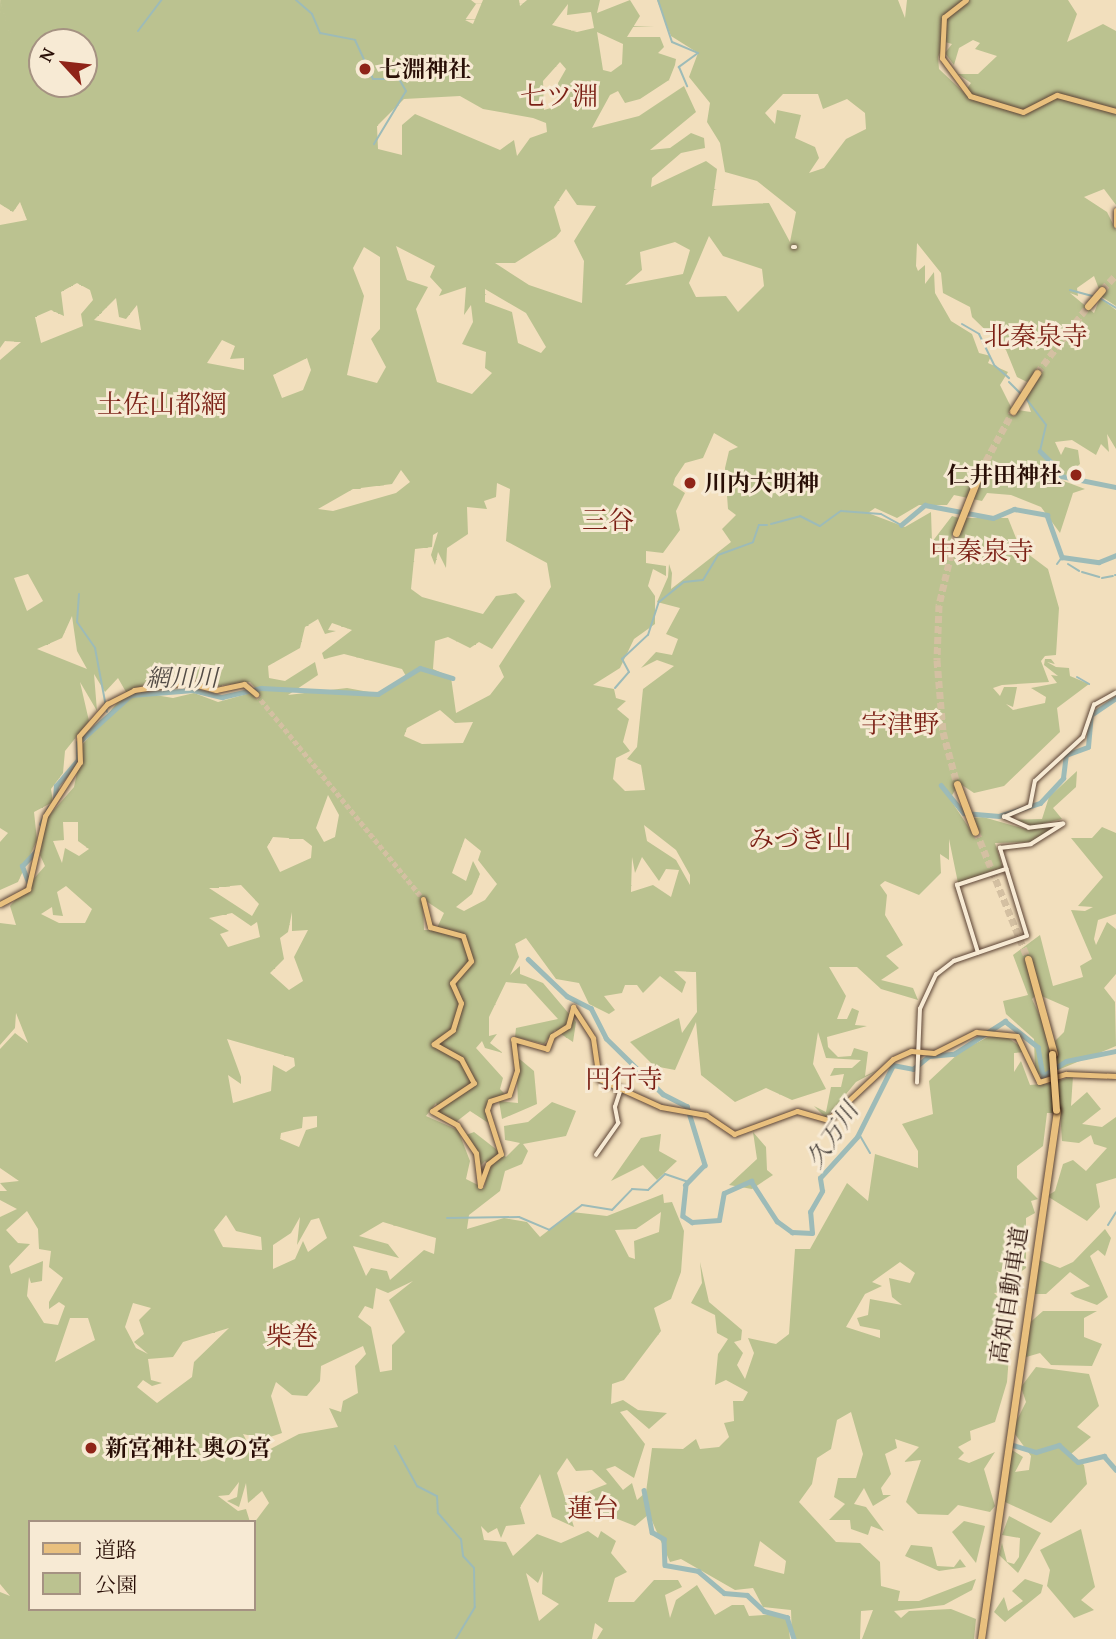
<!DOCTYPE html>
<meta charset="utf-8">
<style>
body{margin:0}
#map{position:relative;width:1116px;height:1639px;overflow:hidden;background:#f2dfbd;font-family:"Gentium Book Plus","Noto Serif JP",serif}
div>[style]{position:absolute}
.green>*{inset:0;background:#bbc290}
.stream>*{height:2px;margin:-1px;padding:0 1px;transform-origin:1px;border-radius:1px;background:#9dbbb8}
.river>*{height:4.5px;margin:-2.25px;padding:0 2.25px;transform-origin:2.25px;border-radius:2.25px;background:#9dbbb8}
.major-tunnel>*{height:5px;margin-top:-2.5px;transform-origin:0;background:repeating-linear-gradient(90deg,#d4c0a2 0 5px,transparent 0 7.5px)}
.highway-tunnel>*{height:7px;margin-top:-3.5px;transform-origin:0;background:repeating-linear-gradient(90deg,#d4c0a2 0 7px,transparent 0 10.5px)}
.roads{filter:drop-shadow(0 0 2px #5b4334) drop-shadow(0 0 2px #5b4334)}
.minor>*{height:3.5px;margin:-1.75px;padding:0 1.75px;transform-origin:1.75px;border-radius:1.75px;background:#f7ead4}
.major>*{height:5px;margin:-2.5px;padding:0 2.5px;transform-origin:2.5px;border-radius:2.5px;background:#e9c07e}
.highway>*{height:7px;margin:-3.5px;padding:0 3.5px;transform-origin:3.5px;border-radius:3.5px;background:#e9c07e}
.bridges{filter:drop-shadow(0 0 2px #290f07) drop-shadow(0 0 2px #290f07)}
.highway-bridge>*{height:7px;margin:-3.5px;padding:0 3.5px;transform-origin:3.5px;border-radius:3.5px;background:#e9c07e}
.dots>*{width:19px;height:19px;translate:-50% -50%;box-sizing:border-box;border:4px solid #f7ead4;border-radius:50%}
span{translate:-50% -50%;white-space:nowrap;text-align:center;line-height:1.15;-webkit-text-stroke:6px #f7ead4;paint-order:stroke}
.poi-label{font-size:23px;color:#290f07;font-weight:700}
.left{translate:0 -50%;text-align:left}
.right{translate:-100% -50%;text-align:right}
.street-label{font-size:23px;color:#290f07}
.water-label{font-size:24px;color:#524b45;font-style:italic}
.quarter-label{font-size:26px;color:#7a1f14}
.legend{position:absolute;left:28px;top:1520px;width:228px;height:91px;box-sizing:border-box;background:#f7ead4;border:2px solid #a59282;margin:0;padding:9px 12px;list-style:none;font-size:21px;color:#290f07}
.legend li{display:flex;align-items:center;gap:14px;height:35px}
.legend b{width:35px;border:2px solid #a59282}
.north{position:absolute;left:28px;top:28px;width:70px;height:70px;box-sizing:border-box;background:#f7ead4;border:2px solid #a59282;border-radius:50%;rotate:297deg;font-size:19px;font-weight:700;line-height:28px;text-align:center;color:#290f07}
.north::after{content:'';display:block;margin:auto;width:24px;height:32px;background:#8f2418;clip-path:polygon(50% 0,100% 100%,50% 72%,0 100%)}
</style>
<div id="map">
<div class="green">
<i style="clip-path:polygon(evenodd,0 0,471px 0,476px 4px,465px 20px,473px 24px,483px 0,519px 0,520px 6px,527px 0,600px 0,597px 13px,630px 0,640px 16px,627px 37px,660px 37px,664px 47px,658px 53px,676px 59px,675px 65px,669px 80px,640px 99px,625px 103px,618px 91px,610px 95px,592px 128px,639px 116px,684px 86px,696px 112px,650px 150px,670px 148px,691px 133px,704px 138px,705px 148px,681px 153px,652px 178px,651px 187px,706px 161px,717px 169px,712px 206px,769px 203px,790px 242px,796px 212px,757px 181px,725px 172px,720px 143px,707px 122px,710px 103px,689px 77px,698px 53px,671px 36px,657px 0,898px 0,905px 18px,907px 0,1068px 0,1077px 14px,1067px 42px,1103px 24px,1116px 31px,1116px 205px,1104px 189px,1084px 197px,1107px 212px,1116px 230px,1116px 306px,1102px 297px,1094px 276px,1077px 288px,1078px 296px,1070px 293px,1094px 313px,1100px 298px,1116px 310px,1116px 449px,1107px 434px,1109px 452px,1101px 444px,1096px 455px,1072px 440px,1055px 442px,1061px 455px,1065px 447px,1078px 450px,1080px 464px,1061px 480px,1085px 489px,1073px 493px,1060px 533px,1041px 507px,1011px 495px,987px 493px,982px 501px,954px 495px,947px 505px,919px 505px,897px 518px,875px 508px,868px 513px,905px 527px,931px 512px,932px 542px,952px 516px,959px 518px,953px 534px,958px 537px,964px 518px,1008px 518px,1020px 548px,1048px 569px,1059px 608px,1056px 655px,1045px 656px,1041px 661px,1049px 682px,1002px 685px,993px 688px,1000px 696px,1004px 687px,1017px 687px,1013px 707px,1006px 704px,1013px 710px,1045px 703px,1046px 697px,1031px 688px,1057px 683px,1051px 675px,1058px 676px,1044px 665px,1045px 659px,1051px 659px,1055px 664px,1047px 662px,1056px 667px,1069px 668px,1070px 676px,1089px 684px,1057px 708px,1060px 732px,1004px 786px,974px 793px,959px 783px,950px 799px,973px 834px,979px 831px,973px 818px,983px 817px,1029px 830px,1060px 821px,1057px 830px,1031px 842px,995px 843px,1003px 868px,958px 883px,949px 839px,949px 860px,940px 854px,941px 873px,919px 895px,885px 881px,880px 885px,887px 895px,885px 915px,903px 945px,886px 956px,899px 968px,881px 980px,913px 988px,918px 1000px,881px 989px,857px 967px,829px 967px,846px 996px,837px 1019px,847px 1019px,852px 1008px,859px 1011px,855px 1025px,867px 1026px,827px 1037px,828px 1047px,838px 1057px,851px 1056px,854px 1048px,868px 1052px,865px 1076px,882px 1068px,856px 1082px,826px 1118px,814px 1106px,826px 1112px,831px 1087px,841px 1087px,844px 1074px,830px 1076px,834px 1068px,852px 1068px,861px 1060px,826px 1058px,818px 1032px,813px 1064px,826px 1089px,792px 1100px,766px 1088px,735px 1102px,701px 1075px,696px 1022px,675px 1070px,654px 1066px,630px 1042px,679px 1018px,682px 1033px,697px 1012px,696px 972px,674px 971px,686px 982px,682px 993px,660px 976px,643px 993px,637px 985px,625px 985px,622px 993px,604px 996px,615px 1010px,609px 1014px,589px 1004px,579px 983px,556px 979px,526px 938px,515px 944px,519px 957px,510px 975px,520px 966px,520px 974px,543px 983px,576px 1022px,573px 1042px,555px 1030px,544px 1044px,515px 1037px,516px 1028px,558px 1019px,526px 984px,506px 982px,489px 1017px,489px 1036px,497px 1034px,490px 1043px,503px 1053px,485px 1048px,482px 1041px,476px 1048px,503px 1078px,500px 1089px,507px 1096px,487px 1104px,493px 1126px,470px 1111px,456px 1122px,442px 1117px,436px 1103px,426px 1116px,458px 1130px,470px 1161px,466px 1179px,484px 1188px,490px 1165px,485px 1161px,480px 1166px,466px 1135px,474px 1132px,506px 1157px,520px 1143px,505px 1140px,504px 1126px,528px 1122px,552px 1102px,576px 1111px,566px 1136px,523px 1144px,528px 1151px,522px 1164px,505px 1171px,500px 1191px,469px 1215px,467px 1229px,504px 1218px,527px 1222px,540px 1237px,572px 1212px,607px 1216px,663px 1194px,664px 1203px,672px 1202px,684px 1231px,681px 1272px,671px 1299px,654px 1308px,661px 1331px,624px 1380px,612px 1384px,611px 1404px,623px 1400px,638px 1410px,667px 1413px,649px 1429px,627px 1410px,620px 1412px,645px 1444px,634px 1478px,615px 1466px,606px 1469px,623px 1490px,632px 1483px,637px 1500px,646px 1492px,652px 1448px,683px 1449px,696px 1439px,700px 1449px,719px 1447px,729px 1437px,724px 1423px,734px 1421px,733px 1401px,743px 1401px,748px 1392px,726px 1380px,715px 1385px,718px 1354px,728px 1339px,717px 1333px,715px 1315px,691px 1303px,702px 1283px,700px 1262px,709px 1302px,742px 1330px,741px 1340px,734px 1342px,743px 1353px,737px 1365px,745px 1379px,754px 1353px,748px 1338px,776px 1344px,789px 1334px,795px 1249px,810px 1249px,847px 1183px,868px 1201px,875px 1154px,918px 1168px,918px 1151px,902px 1124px,933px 1114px,929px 1081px,961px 1051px,988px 1037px,1004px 1035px,1020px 1046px,1025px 1052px,1014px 1053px,1014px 1072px,1021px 1061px,1030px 1085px,1054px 1083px,1053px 1113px,1047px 1113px,1043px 1146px,1017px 1166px,1017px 1178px,1038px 1199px,1031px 1201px,1035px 1213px,1026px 1218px,1026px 1268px,1015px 1276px,996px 1271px,1024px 1289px,994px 1293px,1007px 1305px,1002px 1321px,1011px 1330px,1007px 1382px,995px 1422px,970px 1431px,971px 1440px,958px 1447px,964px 1453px,958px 1459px,969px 1463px,995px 1452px,984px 1469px,995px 1506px,990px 1512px,958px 1505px,948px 1515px,918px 1514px,906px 1502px,921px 1460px,904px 1462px,919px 1447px,895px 1439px,897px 1448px,885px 1454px,891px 1474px,881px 1488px,883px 1495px,891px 1495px,873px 1506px,864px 1488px,854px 1504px,866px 1507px,884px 1531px,871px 1526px,868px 1535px,851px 1529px,850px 1520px,829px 1520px,845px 1504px,834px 1497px,838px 1478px,856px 1478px,863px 1454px,851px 1412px,837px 1420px,831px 1449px,817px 1458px,812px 1484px,799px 1502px,836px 1542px,860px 1543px,880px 1562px,881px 1586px,900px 1591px,898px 1601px,919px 1601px,976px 1579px,972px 1590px,944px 1605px,894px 1611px,901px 1618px,909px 1611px,951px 1609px,976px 1619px,974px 1639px,862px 1639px,873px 1610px,861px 1611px,860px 1639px,792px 1639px,791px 1610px,763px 1607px,753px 1588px,735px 1590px,681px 1559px,670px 1562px,649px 1514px,635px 1526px,600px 1512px,584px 1493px,607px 1484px,592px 1470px,576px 1471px,567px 1458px,557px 1473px,574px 1527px,552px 1517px,540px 1474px,520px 1507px,525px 1524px,506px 1526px,501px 1538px,497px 1528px,488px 1533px,481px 1526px,484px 1540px,506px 1542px,513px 1556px,537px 1534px,561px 1543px,588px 1531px,598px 1538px,601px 1531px,616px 1541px,611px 1553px,627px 1572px,615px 1578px,608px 1602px,634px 1602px,654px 1580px,678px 1580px,682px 1587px,665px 1595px,670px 1618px,676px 1600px,697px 1585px,715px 1615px,732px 1605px,744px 1605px,749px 1616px,776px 1614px,788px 1621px,790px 1639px,597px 1639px,603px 1629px,595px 1623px,592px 1639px,0 1639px,0 1592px,10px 1596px,0 1584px,0 1217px,17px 1209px,0 1200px,0 1191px,7px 1191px,0 1183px,19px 1181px,0 1168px,0 1049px,15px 1033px,28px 1043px,16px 1013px,15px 1028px,0 1045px,0 923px,16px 925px,10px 906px,45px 866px,40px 855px,46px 819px,74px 787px,83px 744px,126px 692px,118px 678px,105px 692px,94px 674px,97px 711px,80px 682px,89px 721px,65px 751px,63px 773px,51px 789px,53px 802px,34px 812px,37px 840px,18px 882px,0 890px,0 842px,8px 833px,0 828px,0 360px,21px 342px,5px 341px,0 348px,0 225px,27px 220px,20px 202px,13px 212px,0 204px,0 0,568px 4px,567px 15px,591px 12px,594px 28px,577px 32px,552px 25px,568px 4px,0 0,597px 32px,623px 44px,622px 64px,611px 72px,603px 70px,597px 32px,0 0,973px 40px,980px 43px,975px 49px,997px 56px,978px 74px,958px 74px,971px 83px,966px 90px,973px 101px,939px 69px,938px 57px,945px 42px,952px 44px,945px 53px,954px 65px,959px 48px,973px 40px,0 0,42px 42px,84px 42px,84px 84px,42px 84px,42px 42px,0 0,560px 62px,566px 69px,558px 83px,561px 105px,544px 110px,543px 81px,560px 62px,0 0,783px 94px,818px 94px,823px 109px,847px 99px,865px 113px,866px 129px,846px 139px,824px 168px,809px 173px,819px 158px,815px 147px,795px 138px,801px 115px,777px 110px,775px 124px,765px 113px,783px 94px,0 0,460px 96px,483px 109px,533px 118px,546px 123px,547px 132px,530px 138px,517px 156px,514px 140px,500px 150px,415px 114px,402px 125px,402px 155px,378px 149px,377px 126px,404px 99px,460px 96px,0 0,566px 189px,577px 205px,596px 206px,574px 241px,584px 261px,582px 303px,529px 285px,495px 263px,515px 263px,556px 237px,561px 231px,554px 207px,566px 189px,0 0,709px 236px,723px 256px,762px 269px,764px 286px,738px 312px,726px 296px,696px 297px,689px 283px,709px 236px,0 0,675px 242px,690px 250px,683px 274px,625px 285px,642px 270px,640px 252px,675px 242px,0 0,917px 243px,941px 273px,943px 293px,970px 307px,972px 317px,1006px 350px,1017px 377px,1027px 382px,1036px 372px,1041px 375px,1026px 398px,1031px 412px,1012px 409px,1000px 385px,1008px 372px,988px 363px,991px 356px,979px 353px,972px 334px,951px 321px,935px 293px,934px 272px,925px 284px,925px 265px,918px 271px,916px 266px,917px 243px,0 0,396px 246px,435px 266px,430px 277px,442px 290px,439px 296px,466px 287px,464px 315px,471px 305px,473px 322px,462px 344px,486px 352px,485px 368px,492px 373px,472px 394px,437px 382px,416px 309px,428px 287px,407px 280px,396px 246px,0 0,364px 247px,380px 257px,380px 329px,371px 339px,386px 367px,377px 383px,347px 375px,364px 296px,353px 268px,364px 247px,0 0,77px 283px,90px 290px,93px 300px,81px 314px,83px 326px,41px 343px,35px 317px,51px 310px,64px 316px,61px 292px,77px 283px,0 0,485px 289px,526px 313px,546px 347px,541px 353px,518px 343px,512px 312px,485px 302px,485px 289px,0 0,116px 298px,119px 317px,126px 319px,137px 305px,141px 330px,94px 320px,116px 298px,0 0,222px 340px,235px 346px,230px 359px,244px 358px,244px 370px,207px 363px,222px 340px,0 0,307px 358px,311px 370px,303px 390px,282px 398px,273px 375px,307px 358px,0 0,714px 433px,738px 447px,729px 451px,725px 468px,728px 509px,736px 515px,722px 529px,731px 542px,671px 589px,672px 573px,669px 564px,668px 577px,657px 602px,680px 608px,666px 634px,678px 639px,672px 655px,656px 652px,641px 668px,657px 660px,674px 666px,643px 689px,637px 747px,627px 759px,641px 765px,645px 790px,625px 791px,613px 779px,616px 758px,630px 751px,623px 742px,629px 719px,617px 709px,626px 701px,616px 698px,614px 689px,593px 685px,620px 668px,634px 639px,655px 624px,655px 596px,648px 586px,653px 569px,666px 576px,666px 566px,646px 563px,646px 551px,663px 553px,680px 530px,676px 511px,685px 493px,673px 485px,675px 478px,685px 463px,703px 458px,714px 433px,0 0,401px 470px,410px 482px,396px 493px,333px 511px,318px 509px,353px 489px,392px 484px,401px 470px,0 0,497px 483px,510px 489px,506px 541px,547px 563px,551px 587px,499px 666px,504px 677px,490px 695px,456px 713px,451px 677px,433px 669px,435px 641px,448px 637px,470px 648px,479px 642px,492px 649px,525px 601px,516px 593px,496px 596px,483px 614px,422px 597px,411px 589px,415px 549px,432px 547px,433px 535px,438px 532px,431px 555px,435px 565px,438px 552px,446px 568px,447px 548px,468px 534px,467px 507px,487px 509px,484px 501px,496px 497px,497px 483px,0 0,28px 574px,43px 601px,27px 611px,14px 578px,28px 574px,0 0,72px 616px,77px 651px,87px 669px,37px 649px,62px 638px,72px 616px,0 0,318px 619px,325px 634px,336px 631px,328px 630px,332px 623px,352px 630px,322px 653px,324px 659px,344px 654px,402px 669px,407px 678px,380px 694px,347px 688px,288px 695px,318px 675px,315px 662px,285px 681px,269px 678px,268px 666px,300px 648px,305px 627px,318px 619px,0 0,190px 676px,214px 686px,250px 682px,258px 691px,218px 702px,194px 693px,173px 698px,137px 692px,149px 678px,190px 676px,0 0,440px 710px,455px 723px,473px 722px,463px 743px,422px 744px,404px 736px,407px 728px,440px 710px,0 0,328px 795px,339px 815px,335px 837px,324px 842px,316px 828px,328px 795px,0 0,63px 822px,78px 822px,78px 841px,89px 849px,79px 856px,65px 848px,62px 863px,53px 841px,64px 840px,63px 822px,0 0,644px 825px,676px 850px,690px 875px,690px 885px,676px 860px,647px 841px,644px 825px,0 0,273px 837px,303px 839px,312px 846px,311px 858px,280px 872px,267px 847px,273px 837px,0 0,465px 838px,481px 851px,478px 860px,497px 884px,485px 900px,464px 911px,456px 907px,472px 894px,480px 874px,473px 861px,466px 881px,452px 873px,465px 838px,0 0,632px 857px,635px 873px,642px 857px,659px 881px,666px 869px,679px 870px,671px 897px,653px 885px,631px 892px,632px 857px,0 0,241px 885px,259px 904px,252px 916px,209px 888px,241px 885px,0 0,66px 886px,92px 909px,85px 923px,59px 923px,41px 914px,52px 907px,53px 915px,63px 916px,57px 892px,66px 886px,0 0,423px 899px,444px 913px,436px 930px,424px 930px,423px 899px,0 0,292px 912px,292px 931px,308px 930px,294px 957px,303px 981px,289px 990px,270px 973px,284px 959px,280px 938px,288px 932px,292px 912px,0 0,232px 913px,251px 926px,257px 922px,260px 937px,228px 947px,220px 934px,229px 931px,209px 918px,232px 913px,0 0,227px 1039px,294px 1058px,295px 1066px,286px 1072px,273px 1065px,271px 1091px,233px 1103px,228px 1075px,241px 1084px,241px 1077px,227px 1039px,0 0,317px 1116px,317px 1127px,306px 1130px,299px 1147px,280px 1139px,281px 1133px,302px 1128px,303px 1117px,317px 1116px,0 0,27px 1211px,38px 1229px,39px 1249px,51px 1251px,49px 1267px,63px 1278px,49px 1302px,49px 1309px,59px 1302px,65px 1306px,58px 1325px,44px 1323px,27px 1296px,29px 1277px,31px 1283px,42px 1281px,43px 1261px,11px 1274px,9px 1266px,30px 1244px,18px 1243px,6px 1230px,27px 1211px,0 0,661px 1212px,659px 1232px,634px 1241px,635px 1259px,629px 1257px,615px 1230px,636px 1229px,661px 1212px,0 0,226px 1215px,236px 1231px,261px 1237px,262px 1250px,223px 1247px,214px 1230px,226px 1215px,0 0,300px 1217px,297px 1245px,311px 1220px,319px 1218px,327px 1238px,308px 1252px,303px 1241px,295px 1259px,273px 1269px,273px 1245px,291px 1233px,300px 1217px,0 0,383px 1222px,436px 1238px,434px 1254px,424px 1250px,390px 1280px,387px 1271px,371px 1268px,366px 1276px,353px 1246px,399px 1258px,388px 1244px,359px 1236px,383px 1222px,0 0,900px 1262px,915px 1273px,910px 1283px,889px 1278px,892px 1297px,902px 1305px,870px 1299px,868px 1315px,857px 1318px,860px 1326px,880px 1330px,880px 1338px,846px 1327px,865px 1294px,882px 1286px,872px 1282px,900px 1262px,0 0,413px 1281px,389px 1300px,405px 1332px,392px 1345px,392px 1370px,380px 1372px,371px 1327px,358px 1317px,365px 1306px,373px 1309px,376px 1288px,388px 1293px,413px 1281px,0 0,133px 1303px,151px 1308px,139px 1320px,144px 1334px,134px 1342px,148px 1354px,136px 1348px,125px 1327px,133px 1303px,0 0,70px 1318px,88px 1318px,95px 1340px,55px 1362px,70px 1318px,0 0,229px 1328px,194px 1362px,192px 1377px,157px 1403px,137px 1387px,143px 1380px,152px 1386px,162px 1383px,151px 1380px,148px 1359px,173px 1357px,183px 1342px,229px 1328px,0 0,363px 1346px,366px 1354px,355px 1366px,358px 1393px,343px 1401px,341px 1412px,329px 1408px,338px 1427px,299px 1434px,255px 1457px,243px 1434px,264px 1439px,282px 1433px,271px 1396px,276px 1382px,292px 1395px,307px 1396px,320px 1381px,321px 1366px,363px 1346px,0 0,239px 1482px,237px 1497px,227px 1501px,239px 1507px,246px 1483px,248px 1503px,262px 1491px,269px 1503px,254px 1523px,254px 1609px,30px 1609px,30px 1522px,250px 1522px,246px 1509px,238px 1511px,218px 1496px,229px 1495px,239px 1482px,0 0,760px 1541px,786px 1561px,784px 1574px,754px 1566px,760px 1541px,0 0,543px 1571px,542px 1594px,559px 1604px,539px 1621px,526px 1573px,538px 1583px,543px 1571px)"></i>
<i style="clip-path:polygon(1077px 771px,1076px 787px,1053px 808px,1062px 819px,1029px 827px,1010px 820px,1042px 819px,1049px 797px)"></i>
<i style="clip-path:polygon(1102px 827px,1116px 833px,1116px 914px,1098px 920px,1094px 939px,1096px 945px,1107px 922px,1116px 929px,1116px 974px,1104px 988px,1115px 1002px,1116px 1046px,1058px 1070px,1054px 1042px,1064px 1032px,1069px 1008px,1037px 994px,1032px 999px,1045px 1027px,1053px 1074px,1044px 1077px,1035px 1072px,1034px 1039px,1006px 1014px,1003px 1001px,1028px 995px,1013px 955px,1040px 935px,1053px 986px,1083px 977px,1080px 966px,1092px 959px,1071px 910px,1085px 911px,1093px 907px,1078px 906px,1103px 877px,1071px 838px,1092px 838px)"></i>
<i style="clip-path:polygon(516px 1056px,534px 1071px,537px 1104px,502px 1119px,499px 1101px,518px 1103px)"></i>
<i style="clip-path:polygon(1073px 1076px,1071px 1106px,1087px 1092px,1101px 1109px,1082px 1124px,1102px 1127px,1116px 1117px,1116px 1178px,1096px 1184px,1100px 1207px,1087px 1221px,1047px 1196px,1055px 1191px,1063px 1164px,1073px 1160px,1086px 1171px,1107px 1148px,1094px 1144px,1091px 1135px,1079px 1143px,1062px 1141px,1058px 1081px)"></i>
<i style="clip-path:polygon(753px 1132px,766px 1147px,767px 1170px,773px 1175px,752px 1189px,729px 1185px,757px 1159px)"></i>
<i style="clip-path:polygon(661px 1134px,659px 1151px,677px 1161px,657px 1180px,643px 1165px,611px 1181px,641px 1138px)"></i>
<i style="clip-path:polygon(1105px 1229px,1111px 1238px,1105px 1256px,1098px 1250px,1090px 1256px,1108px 1297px,1097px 1305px,1075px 1297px,1070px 1293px,1090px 1286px,1070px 1272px,1046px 1294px,1034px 1294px,1037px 1259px,1060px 1268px,1073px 1262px)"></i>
<i style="clip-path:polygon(1043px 1311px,1097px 1311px,1084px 1318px,1084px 1337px,1102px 1344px,1092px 1366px,1051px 1365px,1040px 1353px,1023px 1358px,1026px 1326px)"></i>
<i style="clip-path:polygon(1036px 1367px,1089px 1374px,1099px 1406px,1077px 1427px,1091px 1437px,1071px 1454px,1084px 1465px,1087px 1484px,1051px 1523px,1005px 1502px,1012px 1450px,1023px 1457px,1015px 1472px,1029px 1470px,1031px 1456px,1012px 1430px,1026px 1402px,1021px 1387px)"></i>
<i style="clip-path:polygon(1009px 1516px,1041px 1533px,1018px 1573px,999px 1555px,1002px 1543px,1007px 1562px,1014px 1564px,1019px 1557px,1020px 1538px,1002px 1535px)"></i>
<i style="clip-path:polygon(964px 1521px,985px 1526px,976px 1563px,952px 1532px)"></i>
<i style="clip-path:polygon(1081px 1529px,1095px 1587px,1081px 1600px,1094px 1610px,1074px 1618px,1047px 1586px,1050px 1570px,1040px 1550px)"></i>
<i style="clip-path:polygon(911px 1545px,932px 1547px,937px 1566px,954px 1567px,960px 1559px,966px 1567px,939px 1571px,905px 1556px)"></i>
<i style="clip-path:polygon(1025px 1579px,1043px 1585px,1041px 1593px,1005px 1622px,994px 1612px,1004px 1597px,1008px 1611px,1023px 1601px,1012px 1591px)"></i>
</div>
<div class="stream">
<i style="left:296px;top:0;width:21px;rotate:41deg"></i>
<i style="left:312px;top:14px;width:21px;rotate:67deg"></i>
<i style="left:320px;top:33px;width:36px;rotate:11deg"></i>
<i style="left:355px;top:40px;width:43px;rotate:65.2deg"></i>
<i style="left:373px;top:79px;width:26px"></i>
<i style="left:399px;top:79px;width:14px;rotate:60deg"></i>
<i style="left:406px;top:91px;width:62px;rotate:121.1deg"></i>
<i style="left:658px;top:0;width:44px;rotate:71.6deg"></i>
<i style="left:672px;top:42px;width:28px;rotate:23deg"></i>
<i style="left:698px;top:53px;width:24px;rotate:144deg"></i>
<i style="left:679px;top:67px;width:21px;rotate:67deg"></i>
<i style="left:138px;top:31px;width:39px;rotate:-53deg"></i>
<i style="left:1070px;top:290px;width:24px;rotate:15deg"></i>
<i style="left:1098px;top:297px;width:21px;rotate:31deg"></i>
<i style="left:962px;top:324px;width:20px;rotate:30deg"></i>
<i style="left:979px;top:334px;width:34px;rotate:64deg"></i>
<i style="left:994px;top:365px;width:20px;rotate:41deg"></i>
<i style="left:1009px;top:382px;width:17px;rotate:45deg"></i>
<i style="left:1025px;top:397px;width:35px;rotate:53deg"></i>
<i style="left:1046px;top:425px;width:27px;rotate:103deg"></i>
<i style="left:771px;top:524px;width:30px;rotate:-15deg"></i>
<i style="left:800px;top:516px;width:22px;rotate:27deg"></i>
<i style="left:820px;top:526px;width:26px;rotate:-36deg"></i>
<i style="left:841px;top:511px;width:40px;rotate:4.3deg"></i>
<i style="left:881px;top:514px;width:23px;rotate:29deg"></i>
<i style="left:1057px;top:564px;width:9px;rotate:-54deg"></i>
<i style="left:1068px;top:564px;width:13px;rotate:32deg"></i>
<i style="left:1082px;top:572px;width:18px;rotate:16deg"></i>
<i style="left:1115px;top:575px;width:1px"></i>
<i style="left:1102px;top:578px;width:11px;rotate:-10deg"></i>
<i style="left:79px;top:594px;width:28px;rotate:94deg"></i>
<i style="left:77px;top:622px;width:32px;rotate:55deg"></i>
<i style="left:95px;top:648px;width:65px;rotate:79.4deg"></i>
<i style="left:1077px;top:677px;width:14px;rotate:30deg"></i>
<i style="left:615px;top:688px;width:21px;rotate:-49deg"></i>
<i style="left:629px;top:672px;width:15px;rotate:-118deg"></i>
<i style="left:622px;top:659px;width:35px;rotate:-43deg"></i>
<i style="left:648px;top:635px;width:35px;rotate:-72deg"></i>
<i style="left:659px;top:602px;width:32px;rotate:-39deg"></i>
<i style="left:684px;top:582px;width:19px;rotate:-6deg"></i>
<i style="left:703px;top:580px;width:29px;rotate:-59deg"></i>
<i style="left:718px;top:555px;width:37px;rotate:-20deg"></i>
<i style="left:753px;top:542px;width:18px;rotate:-71deg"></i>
<i style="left:759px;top:525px;width:8px"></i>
<i style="left:859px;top:1134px;width:22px;rotate:60deg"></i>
<i style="left:447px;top:1218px;width:72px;rotate:-0.8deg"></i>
<i style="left:519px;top:1217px;width:33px;rotate:23deg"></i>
<i style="left:549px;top:1230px;width:41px;rotate:-37.1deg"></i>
<i style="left:582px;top:1205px;width:30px;rotate:9deg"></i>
<i style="left:612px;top:1210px;width:29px;rotate:-46deg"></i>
<i style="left:632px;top:1189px;width:16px;rotate:4deg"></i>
<i style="left:648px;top:1190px;width:23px;rotate:-43deg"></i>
<i style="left:665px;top:1174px;width:24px;rotate:19deg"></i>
<i style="left:1108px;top:1225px;width:15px;rotate:-58deg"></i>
<i style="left:395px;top:1446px;width:46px;rotate:61.2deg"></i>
<i style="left:417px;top:1486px;width:22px;rotate:27deg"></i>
<i style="left:437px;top:1496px;width:17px;rotate:87deg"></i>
<i style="left:438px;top:1513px;width:35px;rotate:49deg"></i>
<i style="left:461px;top:1539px;width:17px;rotate:83deg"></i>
<i style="left:463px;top:1556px;width:16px;rotate:47deg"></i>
<i style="left:474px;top:1568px;width:39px;rotate:89deg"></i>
<i style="left:475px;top:1607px;width:37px;rotate:121deg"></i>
</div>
<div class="river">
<i style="left:1040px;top:451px;width:16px;rotate:45deg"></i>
<i style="left:1051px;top:462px;width:12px;rotate:90deg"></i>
<i style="left:1051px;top:474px;width:66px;rotate:11.3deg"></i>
<i style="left:901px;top:525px;width:31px;rotate:-40deg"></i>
<i style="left:925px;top:505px;width:69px;rotate:10.8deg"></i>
<i style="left:993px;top:518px;width:23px;rotate:-23deg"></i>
<i style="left:1014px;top:509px;width:34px;rotate:10deg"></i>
<i style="left:1047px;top:515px;width:45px;rotate:70.3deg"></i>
<i style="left:1062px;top:557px;width:37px;rotate:8deg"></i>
<i style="left:1099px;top:562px;width:18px;rotate:-22deg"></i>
<i style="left:941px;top:785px;width:36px;rotate:51deg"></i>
<i style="left:964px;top:813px;width:35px;rotate:5deg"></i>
<i style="left:999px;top:816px;width:43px;rotate:-17.6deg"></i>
<i style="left:1040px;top:803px;width:34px;rotate:-47deg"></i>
<i style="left:1063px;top:778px;width:23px;rotate:-83deg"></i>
<i style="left:1066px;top:755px;width:23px;rotate:-20deg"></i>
<i style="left:1088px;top:747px;width:32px;rotate:-85deg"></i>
<i style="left:1091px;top:715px;width:30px;rotate:-34deg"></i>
<i style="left:55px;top:799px;width:13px;rotate:-86deg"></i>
<i style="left:56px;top:786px;width:34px;rotate:-50deg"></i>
<i style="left:78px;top:760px;width:17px;rotate:-90deg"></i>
<i style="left:78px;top:743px;width:72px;rotate:-42.2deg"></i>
<i style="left:131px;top:695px;width:62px;rotate:-4.6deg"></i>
<i style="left:193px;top:690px;width:30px;rotate:14deg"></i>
<i style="left:222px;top:697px;width:40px;rotate:-13deg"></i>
<i style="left:261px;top:688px;width:117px;rotate:2.9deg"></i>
<i style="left:378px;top:694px;width:49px;rotate:-31.8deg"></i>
<i style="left:420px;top:668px;width:34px;rotate:17deg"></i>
<i style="left:41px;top:824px;width:18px;rotate:-63deg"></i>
<i style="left:28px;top:882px;width:17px;rotate:-111deg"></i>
<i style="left:22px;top:866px;width:22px;rotate:-47deg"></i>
<i style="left:528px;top:959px;width:54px;rotate:43.5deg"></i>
<i style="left:567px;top:996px;width:27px;rotate:27deg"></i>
<i style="left:591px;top:1008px;width:34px;rotate:63deg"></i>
<i style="left:606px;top:1038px;width:80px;rotate:44.5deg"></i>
<i style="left:663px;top:1094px;width:27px;rotate:27deg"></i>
<i style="left:687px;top:1106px;width:62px;rotate:73deg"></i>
<i style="left:705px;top:1165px;width:28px;rotate:134deg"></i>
<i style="left:686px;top:1185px;width:31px;rotate:96deg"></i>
<i style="left:683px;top:1216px;width:11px;rotate:34deg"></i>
<i style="left:692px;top:1222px;width:27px;rotate:-4deg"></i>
<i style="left:719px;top:1220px;width:27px;rotate:-80deg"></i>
<i style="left:724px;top:1193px;width:30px;rotate:-24deg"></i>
<i style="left:751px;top:1181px;width:48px;rotate:57deg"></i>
<i style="left:777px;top:1221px;width:19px;rotate:36deg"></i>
<i style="left:792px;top:1232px;width:20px;rotate:3deg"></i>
<i style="left:812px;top:1233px;width:21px;rotate:-95deg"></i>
<i style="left:810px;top:1212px;width:24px;rotate:-60deg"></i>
<i style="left:822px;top:1191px;width:13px;rotate:-99deg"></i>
<i style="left:820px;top:1178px;width:55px;rotate:-47.9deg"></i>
<i style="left:857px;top:1137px;width:80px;rotate:-63.4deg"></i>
<i style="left:893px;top:1065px;width:20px;rotate:11deg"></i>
<i style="left:913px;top:1069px;width:21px;rotate:-39deg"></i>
<i style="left:929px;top:1056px;width:25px;rotate:-5deg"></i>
<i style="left:954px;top:1054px;width:61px;rotate:-32.9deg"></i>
<i style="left:1005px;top:1021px;width:42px;rotate:38.2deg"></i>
<i style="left:1038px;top:1047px;width:29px;rotate:80deg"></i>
<i style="left:1043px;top:1076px;width:27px;rotate:-33deg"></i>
<i style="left:1066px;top:1061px;width:51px;rotate:-11.3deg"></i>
<i style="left:1013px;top:1445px;width:24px;rotate:17deg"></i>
<i style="left:1036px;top:1452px;width:24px;rotate:-17deg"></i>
<i style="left:1059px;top:1445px;width:25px;rotate:42deg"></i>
<i style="left:1078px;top:1462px;width:27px;rotate:-13deg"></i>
<i style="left:1104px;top:1456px;width:18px;rotate:49deg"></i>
<i style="left:644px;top:1490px;width:43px;rotate:79.2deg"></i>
<i style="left:652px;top:1532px;width:14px;rotate:30deg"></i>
<i style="left:664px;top:1539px;width:26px;rotate:88deg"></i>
<i style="left:665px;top:1565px;width:34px;rotate:10deg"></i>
<i style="left:698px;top:1571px;width:34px;rotate:40deg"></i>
<i style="left:724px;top:1593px;width:23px;rotate:5deg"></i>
<i style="left:747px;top:1595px;width:23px;rotate:43deg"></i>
<i style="left:764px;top:1611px;width:24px;rotate:15deg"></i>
<i style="left:787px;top:1617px;width:23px;rotate:72deg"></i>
</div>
<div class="major-tunnel">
<i style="left:256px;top:694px;width:264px;rotate:50.8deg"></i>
</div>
<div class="highway-tunnel">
<i style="left:1102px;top:290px;width:21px;rotate:-47deg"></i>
<i style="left:1037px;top:373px;width:84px;rotate:-52.7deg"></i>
<i style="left:981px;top:470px;width:67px;rotate:-61.5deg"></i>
<i style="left:956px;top:533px;width:74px;rotate:103.3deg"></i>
<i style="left:939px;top:605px;width:55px;rotate:92.1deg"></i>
<i style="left:937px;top:660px;width:72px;rotate:85.2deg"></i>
<i style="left:943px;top:732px;width:54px;rotate:74.9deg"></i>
<i style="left:976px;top:831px;width:138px;rotate:67.9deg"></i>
</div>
<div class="roads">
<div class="minor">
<i style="left:793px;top:247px;width:2px"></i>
<i style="left:978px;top:953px;width:71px;rotate:-107.2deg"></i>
<i style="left:957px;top:885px;width:52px;rotate:-18.1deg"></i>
<i style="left:917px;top:1083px;width:74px;rotate:-87.7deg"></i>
<i style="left:920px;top:1009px;width:38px;rotate:-65deg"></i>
<i style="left:936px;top:975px;width:23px;rotate:-38deg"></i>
<i style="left:954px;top:961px;width:77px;rotate:-18.9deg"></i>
<i style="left:1027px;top:936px;width:92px;rotate:-107.1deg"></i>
<i style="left:1000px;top:848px;width:31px;rotate:-7deg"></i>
<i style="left:1031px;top:844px;width:38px;rotate:-32deg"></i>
<i style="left:1063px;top:824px;width:34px;rotate:173deg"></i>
<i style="left:1029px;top:828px;width:27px;rotate:-156deg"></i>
<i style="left:1004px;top:817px;width:28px;rotate:-23deg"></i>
<i style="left:1030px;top:806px;width:25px;rotate:-79deg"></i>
<i style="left:1035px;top:781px;width:65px;rotate:-42.5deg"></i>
<i style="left:1083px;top:737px;width:34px;rotate:-71deg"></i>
<i style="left:1094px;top:705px;width:25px;rotate:-29deg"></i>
<i style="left:596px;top:1155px;width:39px;rotate:-55deg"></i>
<i style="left:618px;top:1123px;width:16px;rotate:-101deg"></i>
<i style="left:615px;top:1107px;width:19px;rotate:-72deg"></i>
</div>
<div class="major">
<i style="left:966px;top:0;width:28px;rotate:142deg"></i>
<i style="left:944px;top:17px;width:41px;rotate:92.8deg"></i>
<i style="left:942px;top:58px;width:47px;rotate:53.6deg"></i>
<i style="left:970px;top:96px;width:55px;rotate:16.8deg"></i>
<i style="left:1023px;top:112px;width:38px;rotate:-27deg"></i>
<i style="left:1057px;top:95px;width:61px;rotate:15.2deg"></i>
<i style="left:1116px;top:210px;width:15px;rotate:90deg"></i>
<i style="left:423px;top:899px;width:29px;rotate:76deg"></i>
<i style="left:430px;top:927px;width:34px;rotate:15deg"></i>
<i style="left:463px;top:936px;width:26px;rotate:72deg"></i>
<i style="left:471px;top:961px;width:29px;rotate:131deg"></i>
<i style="left:452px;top:983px;width:22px;rotate:66deg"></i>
<i style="left:461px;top:1003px;width:28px;rotate:107deg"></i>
<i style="left:453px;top:1030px;width:24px;rotate:144deg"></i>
<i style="left:434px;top:1044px;width:31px;rotate:29deg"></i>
<i style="left:461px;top:1059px;width:27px;rotate:62deg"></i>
<i style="left:474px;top:1083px;width:50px;rotate:146.3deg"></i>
<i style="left:432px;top:1111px;width:29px;rotate:29deg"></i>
<i style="left:457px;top:1125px;width:34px;rotate:56deg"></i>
<i style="left:476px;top:1153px;width:33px;rotate:83deg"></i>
<i style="left:480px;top:1186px;width:23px;rotate:-70deg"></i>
<i style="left:488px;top:1164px;width:16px;rotate:-38deg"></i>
<i style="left:501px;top:1154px;width:46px;rotate:-107.7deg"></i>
<i style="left:487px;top:1110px;width:9px;rotate:-72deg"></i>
<i style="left:490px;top:1101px;width:20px;rotate:-18deg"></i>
<i style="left:509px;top:1095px;width:26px;rotate:-72deg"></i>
<i style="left:517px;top:1070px;width:31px;rotate:-97deg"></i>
<i style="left:513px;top:1039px;width:35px;rotate:16deg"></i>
<i style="left:547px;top:1049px;width:14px;rotate:-69deg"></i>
<i style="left:552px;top:1036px;width:19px;rotate:-32deg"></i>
<i style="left:568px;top:1026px;width:20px;rotate:-75deg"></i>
<i style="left:573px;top:1007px;width:37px;rotate:57deg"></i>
<i style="left:593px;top:1038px;width:41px;rotate:81.7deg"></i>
<i style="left:599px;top:1079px;width:68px;rotate:24.3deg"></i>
<i style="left:661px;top:1107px;width:46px;rotate:10.1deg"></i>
<i style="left:706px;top:1115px;width:34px;rotate:34deg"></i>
<i style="left:734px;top:1134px;width:67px;rotate:-20.1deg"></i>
<i style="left:797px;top:1111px;width:32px;rotate:16deg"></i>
<i style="left:828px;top:1120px;width:89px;rotate:-43.2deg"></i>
<i style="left:893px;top:1059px;width:20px;rotate:-24deg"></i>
<i style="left:911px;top:1051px;width:23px;rotate:5deg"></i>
<i style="left:934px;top:1053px;width:47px;rotate:-26.6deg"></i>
<i style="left:976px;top:1032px;width:41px;rotate:5.6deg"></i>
<i style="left:1017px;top:1036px;width:51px;rotate:64.4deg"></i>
<i style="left:1039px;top:1082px;width:28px;rotate:-17deg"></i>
<i style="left:1066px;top:1074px;width:50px;rotate:2.3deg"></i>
<i style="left:0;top:904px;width:32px;rotate:-28deg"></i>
<i style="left:28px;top:889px;width:75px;rotate:-76.9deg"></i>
<i style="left:45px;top:816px;width:64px;rotate:-57.1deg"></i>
<i style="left:80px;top:762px;width:26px;rotate:-92deg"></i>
<i style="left:79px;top:736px;width:43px;rotate:-48.8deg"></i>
<i style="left:107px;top:704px;width:30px;rotate:-27deg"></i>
<i style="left:134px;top:690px;width:53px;rotate:-8.7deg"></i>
<i style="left:186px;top:682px;width:31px;rotate:15deg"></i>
<i style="left:216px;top:690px;width:29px;rotate:-12deg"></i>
<i style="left:244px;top:684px;width:16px;rotate:40deg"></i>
</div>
<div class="highway">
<i style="left:1088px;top:306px;width:21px;rotate:-49deg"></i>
<i style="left:1013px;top:411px;width:45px;rotate:-57.7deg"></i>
<i style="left:956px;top:533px;width:68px;rotate:-68.4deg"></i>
<i style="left:957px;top:784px;width:51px;rotate:69.4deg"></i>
<i style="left:1028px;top:959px;width:98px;rotate:74.7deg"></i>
<i style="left:981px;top:1639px;width:534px;rotate:-81.82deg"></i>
</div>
</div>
<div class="bridges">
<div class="highway-bridge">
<i style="left:1052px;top:1054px;width:56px;rotate:85.9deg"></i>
</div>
</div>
<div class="dots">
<i style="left:365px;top:69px;background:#8f2418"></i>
<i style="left:1076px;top:475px;background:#8f2418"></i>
<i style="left:690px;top:483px;background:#8f2418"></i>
<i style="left:91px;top:1448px;background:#8f2418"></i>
</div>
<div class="poi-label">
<span class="left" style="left:379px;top:69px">七淵神社</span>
<span class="right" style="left:1062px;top:475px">仁井田神社</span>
<span class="left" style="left:704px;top:483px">川内大明神</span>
<span class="left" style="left:105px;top:1448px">新宮神社 奥の宮</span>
</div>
<div class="street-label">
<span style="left:1009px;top:1295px;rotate:-81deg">高知自動車道</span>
</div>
<div class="water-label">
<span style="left:182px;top:678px">網川川</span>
<span style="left:832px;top:1135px;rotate:-56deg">久万川</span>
</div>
<div class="quarter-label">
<span style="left:559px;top:96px">七ツ淵</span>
<span style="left:1036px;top:336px">北秦泉寺</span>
<span style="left:162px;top:404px">土佐山都網</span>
<span style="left:608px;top:520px">三谷</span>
<span style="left:982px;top:551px">中秦泉寺</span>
<span style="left:900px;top:724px">宇津野</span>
<span style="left:800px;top:839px">みづき山</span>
<span style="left:624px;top:1079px">円行寺</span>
<span style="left:292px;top:1336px">柴巻</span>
<span style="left:593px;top:1508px">蓮台</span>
</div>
<ul class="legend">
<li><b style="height:9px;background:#e9c07e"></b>道路</li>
<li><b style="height:19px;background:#bbc290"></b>公園</li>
</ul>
<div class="north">N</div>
</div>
